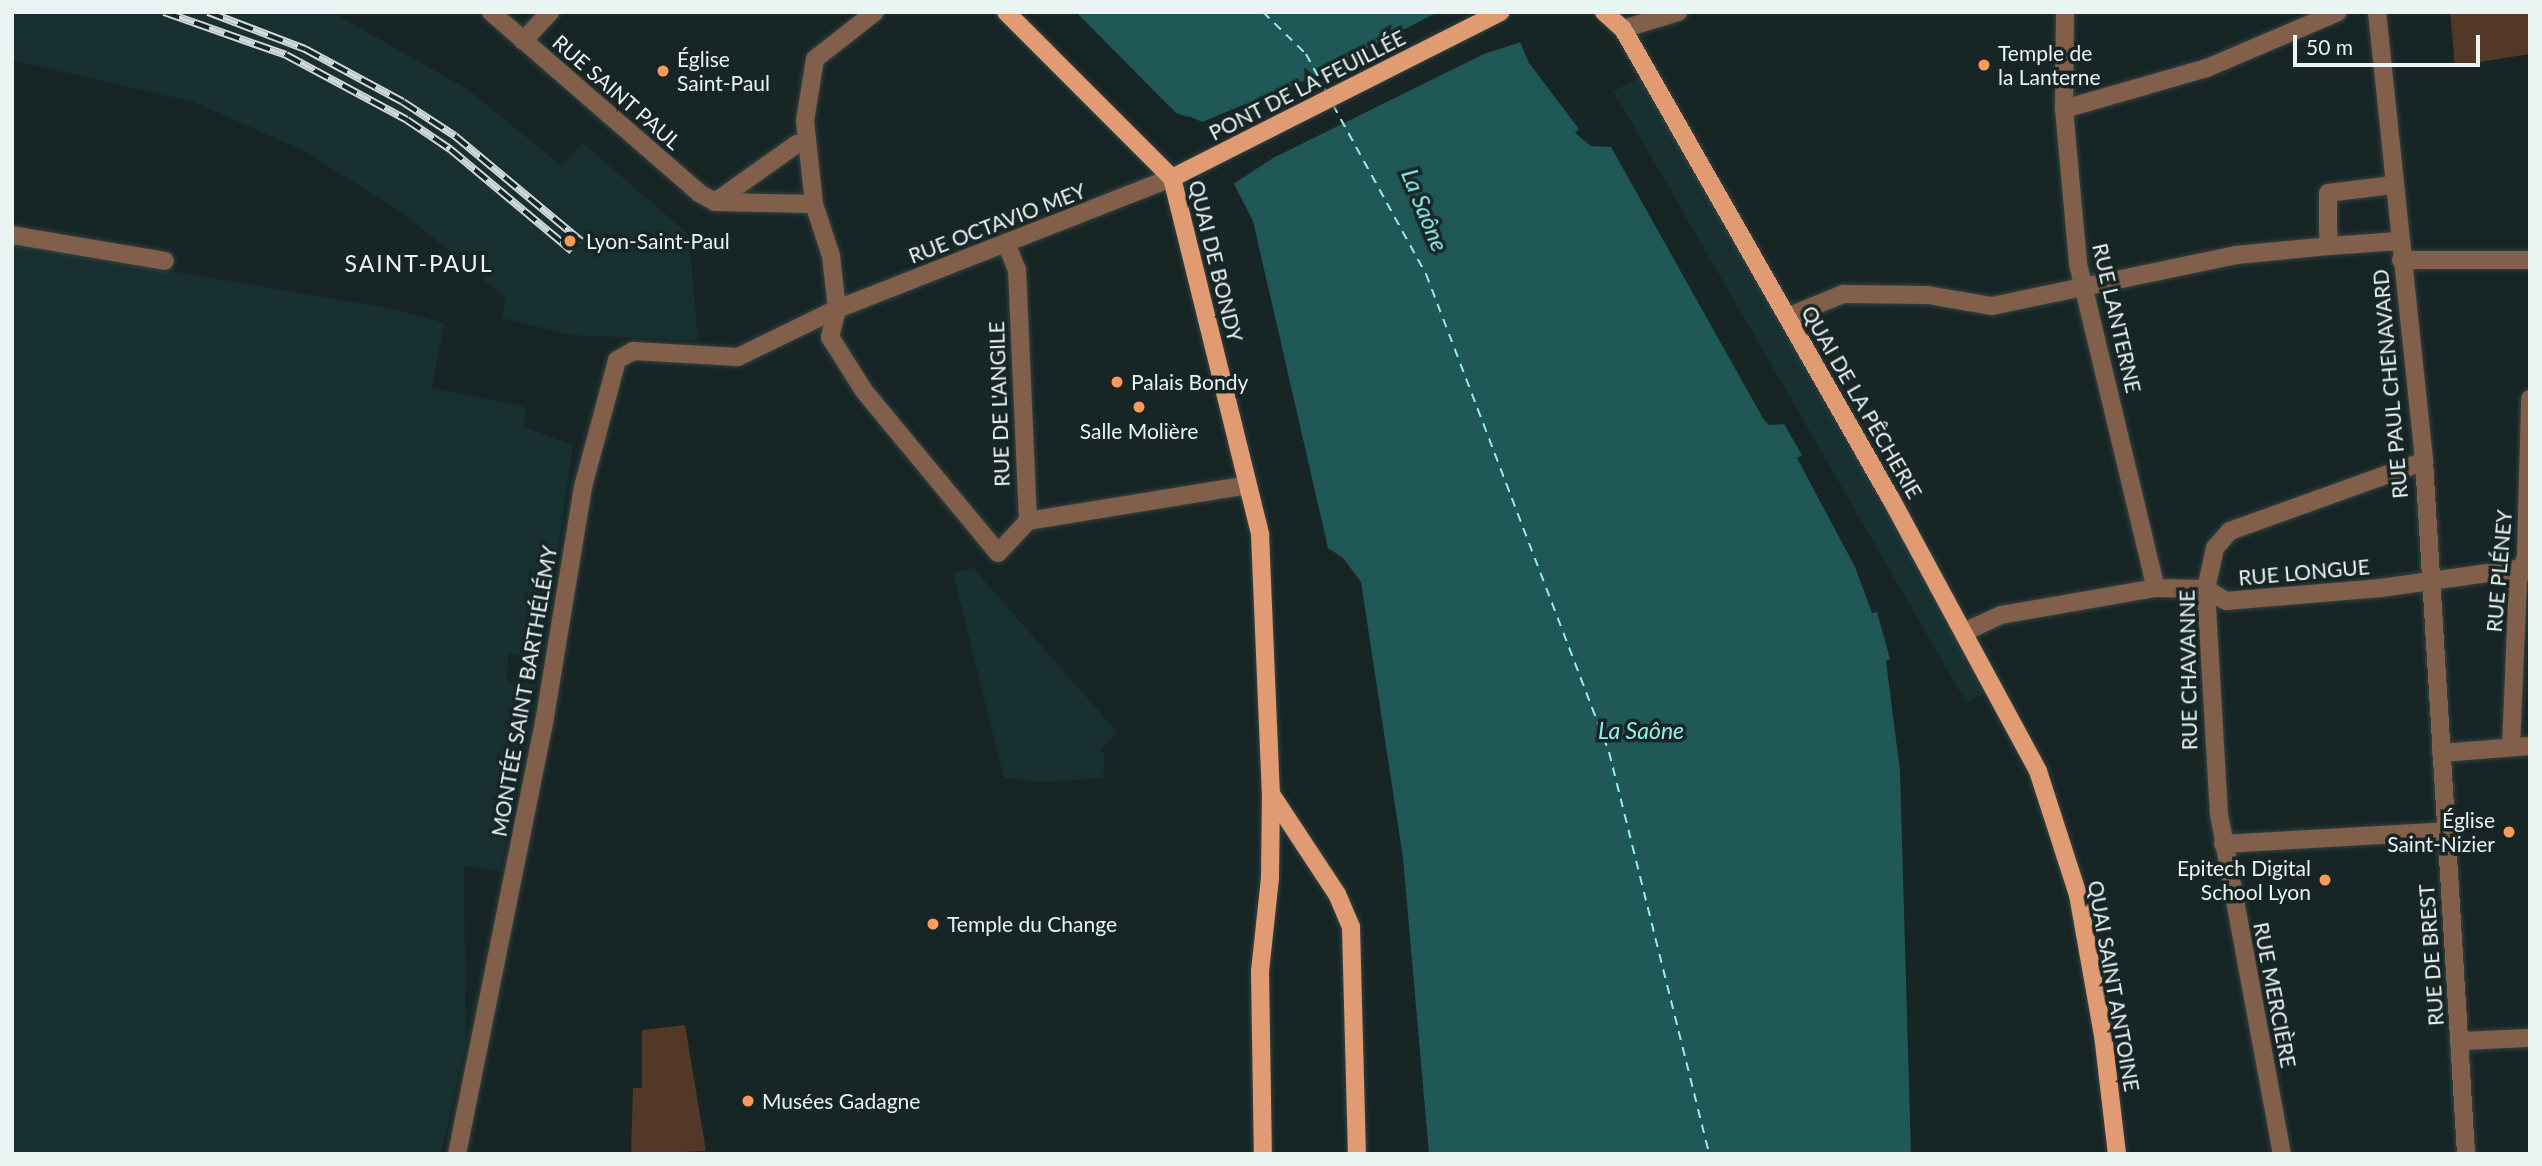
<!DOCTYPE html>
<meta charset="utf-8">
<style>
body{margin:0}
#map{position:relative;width:2542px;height:1166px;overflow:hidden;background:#172525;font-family:Lato,sans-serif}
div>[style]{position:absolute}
.built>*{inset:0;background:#183030;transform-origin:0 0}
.green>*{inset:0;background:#543827}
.water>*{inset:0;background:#1f5857}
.pier>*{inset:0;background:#172525}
.ferry>*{height:2px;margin-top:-1px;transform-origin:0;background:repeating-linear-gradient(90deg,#92efee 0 9px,transparent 0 16px)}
.roads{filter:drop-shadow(0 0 2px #354242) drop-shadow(0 0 2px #354242)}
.minor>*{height:18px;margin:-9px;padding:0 9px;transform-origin:9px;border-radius:9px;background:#815f4b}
.tertiary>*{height:18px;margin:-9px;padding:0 9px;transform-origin:9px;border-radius:9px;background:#815f4b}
.primary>*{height:18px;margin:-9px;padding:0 9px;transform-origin:9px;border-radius:9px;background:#e19b72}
.rail>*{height:8px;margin-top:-4px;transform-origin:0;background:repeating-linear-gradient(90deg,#172525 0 16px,#ced9d8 0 32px);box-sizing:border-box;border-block:2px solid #ced9d8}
.dots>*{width:19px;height:19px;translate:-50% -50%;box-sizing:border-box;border:4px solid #172525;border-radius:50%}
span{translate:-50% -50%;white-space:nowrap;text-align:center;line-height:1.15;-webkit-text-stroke:7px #172525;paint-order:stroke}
.poi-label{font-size:21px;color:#eaf4f3}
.left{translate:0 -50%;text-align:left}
.right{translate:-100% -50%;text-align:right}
.street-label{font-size:21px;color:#eaf4f3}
.water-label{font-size:23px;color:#92efee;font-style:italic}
.neighbourhood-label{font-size:23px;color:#eaf4f3;letter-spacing:2px}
.frame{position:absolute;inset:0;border:14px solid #eaf4f3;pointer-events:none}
.scale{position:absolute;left:2293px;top:35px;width:187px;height:32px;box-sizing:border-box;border:4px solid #eaf4f3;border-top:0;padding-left:9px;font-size:21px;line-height:24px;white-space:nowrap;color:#eaf4f3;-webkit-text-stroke:5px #172525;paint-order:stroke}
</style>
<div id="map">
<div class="built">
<i style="clip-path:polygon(12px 12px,332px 12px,467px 89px,562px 166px,583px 143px,689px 235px,698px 341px,571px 335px,502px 318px,506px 299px,494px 288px,403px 213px,304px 151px,194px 102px,12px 60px)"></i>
<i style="left:1642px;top:75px;width:706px;height:33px;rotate:60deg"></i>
<i style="clip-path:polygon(12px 244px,388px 308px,444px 323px,432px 388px,526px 407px,524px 427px,573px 445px,543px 655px,508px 654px,507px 682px,537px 684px,500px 871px,464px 866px,466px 1044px,441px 1154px,12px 1154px)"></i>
<i style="clip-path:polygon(973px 568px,1118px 733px,1100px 749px,1105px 755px,1103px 778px,1041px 782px,1004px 778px,953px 573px)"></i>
</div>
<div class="green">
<i style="clip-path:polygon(2450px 12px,2530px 12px,2530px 54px,2455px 66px)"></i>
<i style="clip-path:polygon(685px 1025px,706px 1151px,631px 1154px,633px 1088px,642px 1088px,642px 1030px)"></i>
</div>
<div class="water">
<i style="clip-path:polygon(1076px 12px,1507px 12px,1529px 63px,1579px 129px,1575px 133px,1591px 146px,1611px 147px,1764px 420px,1769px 425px,1784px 424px,1802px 455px,1797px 458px,1855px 567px,1872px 613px,1877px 612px,1890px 659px,1886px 661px,1900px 771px,1911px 1154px,1429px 1154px,1403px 858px,1361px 582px,1343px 558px,1328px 548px,1253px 221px,1202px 122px,1176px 113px)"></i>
</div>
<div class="pier">
<i style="clip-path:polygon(1438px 12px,1510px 12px,1524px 41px,1484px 54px,1273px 158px,1230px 186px,1199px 124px,1184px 114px,1202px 122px,1243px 105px,1253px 107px)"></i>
</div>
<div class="ferry">
<i style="left:1263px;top:12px;width:60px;rotate:44.3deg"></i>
<i style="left:1306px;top:54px;width:42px;rotate:61.6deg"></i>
<i style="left:1333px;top:105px;width:193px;rotate:61.2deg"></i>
<i style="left:1426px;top:274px;width:512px;rotate:69.05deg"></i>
<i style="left:1609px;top:752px;width:414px;rotate:76deg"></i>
</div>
<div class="roads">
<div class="minor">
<i style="left:491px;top:12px;width:276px;rotate:41deg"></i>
<i style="left:699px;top:193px;width:18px;rotate:29deg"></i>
<i style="left:715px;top:202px;width:99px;rotate:1.2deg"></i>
<i style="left:875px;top:12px;width:76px;rotate:141.9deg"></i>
<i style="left:815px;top:59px;width:63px;rotate:99.2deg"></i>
<i style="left:805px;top:121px;width:83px;rotate:83.8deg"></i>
<i style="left:814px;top:204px;width:55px;rotate:71.9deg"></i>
<i style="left:831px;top:256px;width:53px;rotate:83.5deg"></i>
<i style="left:837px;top:309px;width:29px;rotate:104deg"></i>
<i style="left:830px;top:337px;width:64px;rotate:57.8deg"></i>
<i style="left:864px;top:391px;width:210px;rotate:50.4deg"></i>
<i style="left:998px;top:553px;width:44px;rotate:-46.8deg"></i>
<i style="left:1028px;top:521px;width:251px;rotate:-92.5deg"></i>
<i style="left:1017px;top:270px;width:29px;rotate:-112deg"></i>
<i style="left:2065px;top:12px;width:97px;rotate:90.6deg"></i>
<i style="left:2064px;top:109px;width:156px;rotate:84.8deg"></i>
<i style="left:2078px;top:264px;width:333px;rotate:76.5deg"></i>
<i style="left:2377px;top:12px;width:451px;rotate:84deg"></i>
<i style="left:2424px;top:461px;width:694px;rotate:86.53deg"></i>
<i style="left:523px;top:41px;width:40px;rotate:-47deg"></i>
<i style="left:2064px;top:109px;width:149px;rotate:-16deg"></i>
<i style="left:2207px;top:68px;width:142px;rotate:-23.1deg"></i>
<i style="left:2393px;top:185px;width:65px;rotate:173deg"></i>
<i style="left:2328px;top:193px;width:35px;rotate:90deg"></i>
<i style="left:2328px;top:228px;width:18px;rotate:87deg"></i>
<i style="left:2329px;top:246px;width:70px;rotate:-4.1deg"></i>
<i style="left:715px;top:202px;width:100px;rotate:-35.3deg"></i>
<i style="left:797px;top:144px;width:10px"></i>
<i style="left:12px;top:235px;width:155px;rotate:9.6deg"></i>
<i style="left:2401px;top:260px;width:129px"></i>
<i style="left:1787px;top:317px;width:61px;rotate:-22.3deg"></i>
<i style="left:1843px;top:294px;width:85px;rotate:0.7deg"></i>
<i style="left:1928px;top:295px;width:65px;rotate:9.8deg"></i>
<i style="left:1992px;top:306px;width:249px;rotate:-11.8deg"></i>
<i style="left:2236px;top:255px;width:93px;rotate:-5.5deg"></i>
<i style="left:1028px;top:521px;width:223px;rotate:-9.3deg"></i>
<i style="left:1964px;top:632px;width:41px;rotate:-24.7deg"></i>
<i style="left:2001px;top:615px;width:157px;rotate:-9.9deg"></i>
<i style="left:2156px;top:588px;width:50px;rotate:1.1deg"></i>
<i style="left:2206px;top:589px;width:23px;rotate:31deg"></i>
<i style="left:2226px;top:601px;width:156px;rotate:-4.8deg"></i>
<i style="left:2381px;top:588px;width:150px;rotate:-8deg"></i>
<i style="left:2511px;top:747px;width:166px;rotate:-87.6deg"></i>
<i style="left:2518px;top:581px;width:26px;rotate:-72deg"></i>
<i style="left:2526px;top:556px;width:157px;rotate:-88.5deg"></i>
<i style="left:2441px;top:753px;width:89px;rotate:-4.5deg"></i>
<i style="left:2223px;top:844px;width:223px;rotate:-3.3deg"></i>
<i style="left:2460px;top:1041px;width:70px;rotate:-2.5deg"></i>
<i style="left:457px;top:1154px;width:440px;rotate:-78.6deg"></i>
<i style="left:544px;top:723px;width:239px;rotate:-80.6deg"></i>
<i style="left:583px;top:487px;width:131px;rotate:-75deg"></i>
<i style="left:617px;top:360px;width:18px;rotate:-29deg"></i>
<i style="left:633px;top:351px;width:105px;rotate:3.3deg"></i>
<i style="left:738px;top:357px;width:110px;rotate:-25.9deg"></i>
<i style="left:837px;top:309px;width:360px;rotate:-21.4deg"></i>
<i style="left:2282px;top:1154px;width:345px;rotate:-100.5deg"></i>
<i style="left:2219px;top:815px;width:226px;rotate:-93.3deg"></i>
<i style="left:2206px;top:589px;width:42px;rotate:-77.6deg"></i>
<i style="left:2215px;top:548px;width:23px;rotate:-49deg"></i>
<i style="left:2230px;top:531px;width:206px;rotate:-19.8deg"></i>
</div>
<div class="tertiary">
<i style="left:1623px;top:29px;width:58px;rotate:-17.2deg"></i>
</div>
<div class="primary">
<i style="left:1006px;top:12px;width:235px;rotate:45deg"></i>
<i style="left:1172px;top:178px;width:367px;rotate:76.1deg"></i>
<i style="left:1260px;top:534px;width:260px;rotate:87.6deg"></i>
<i style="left:1271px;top:794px;width:84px;rotate:90.7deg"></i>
<i style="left:1270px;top:878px;width:94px;rotate:96.1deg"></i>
<i style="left:1260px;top:971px;width:183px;rotate:89.1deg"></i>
<i style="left:1604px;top:12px;width:25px;rotate:42deg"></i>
<i style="left:1623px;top:29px;width:541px;rotate:60.31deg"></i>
<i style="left:1891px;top:499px;width:309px;rotate:61.6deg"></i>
<i style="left:2038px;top:771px;width:130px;rotate:72.1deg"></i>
<i style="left:2078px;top:895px;width:142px;rotate:79.9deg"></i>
<i style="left:2103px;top:1035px;width:120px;rotate:83.3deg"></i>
<i style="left:1172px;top:178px;width:368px;rotate:-26.8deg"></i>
<i style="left:1271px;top:794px;width:120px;rotate:56.6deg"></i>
<i style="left:1337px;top:894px;width:36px;rotate:67deg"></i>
<i style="left:1351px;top:927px;width:227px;rotate:88.5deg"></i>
</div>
</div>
<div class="rail">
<i style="left:164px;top:12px;width:129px;rotate:19.4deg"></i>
<i style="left:286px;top:55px;width:137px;rotate:28.2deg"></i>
<i style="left:407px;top:120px;width:52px;rotate:34deg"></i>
<i style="left:450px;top:149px;width:159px;rotate:39.9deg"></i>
<i style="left:208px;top:12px;width:104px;rotate:20.9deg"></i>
<i style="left:305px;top:49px;width:111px;rotate:28.4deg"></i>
<i style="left:403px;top:102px;width:62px;rotate:33.2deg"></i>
<i style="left:455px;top:136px;width:164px;rotate:39.8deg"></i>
</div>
<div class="dots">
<i style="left:1984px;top:65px;background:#ff9a5b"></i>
<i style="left:663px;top:71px;background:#ff9a5b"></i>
<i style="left:570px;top:241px;background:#ff9a5b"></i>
<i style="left:1117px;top:382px;background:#ff9a5b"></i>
<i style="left:1139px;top:407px;background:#ff9a5b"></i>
<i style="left:2509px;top:832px;background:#ff9a5b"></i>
<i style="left:2325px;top:880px;background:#ff9a5b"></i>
<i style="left:933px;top:924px;background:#ff9a5b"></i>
<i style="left:748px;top:1101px;background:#ff9a5b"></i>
</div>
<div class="poi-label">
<span class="left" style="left:1998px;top:65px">Temple de<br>la Lanterne</span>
<span class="left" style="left:677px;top:71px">Église<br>Saint-Paul</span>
<span class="left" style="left:586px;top:241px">Lyon-Saint-Paul</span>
<span class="left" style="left:1131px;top:382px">Palais Bondy</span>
<span style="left:1139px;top:431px">Salle Molière</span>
<span class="right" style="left:2495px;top:832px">Église<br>Saint-Nizier</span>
<span class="right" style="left:2311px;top:880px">Epitech Digital<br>School Lyon</span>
<span class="left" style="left:947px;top:924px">Temple du Change</span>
<span class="left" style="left:762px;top:1101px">Musées Gadagne</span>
</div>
<div class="street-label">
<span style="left:1307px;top:85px;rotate:-27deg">PONT DE LA FEUILLÉE</span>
<span style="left:617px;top:92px;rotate:41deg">RUE SAINT PAUL</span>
<span style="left:997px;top:223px;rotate:-21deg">RUE OCTAVIO MEY</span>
<span style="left:1216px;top:261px;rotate:76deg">QUAI DE BONDY</span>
<span style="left:2117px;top:318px;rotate:77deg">RUE LANTERNE</span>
<span style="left:2390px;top:384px;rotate:-95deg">RUE PAUL CHENAVARD</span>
<span style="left:1862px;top:402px;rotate:60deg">QUAI DE LA PÊCHERIE</span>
<span style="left:999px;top:404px;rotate:-92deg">RUE DE L'ANGILE</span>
<span style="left:2499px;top:571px;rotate:-85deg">RUE PLÉNEY</span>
<span style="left:2304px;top:572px;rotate:-5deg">RUE LONGUE</span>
<span style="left:2188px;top:670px;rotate:-91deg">RUE CHAVANNE</span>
<span style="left:524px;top:691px;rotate:-80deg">MONTÉE SAINT BARTHÉLÉMY</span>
<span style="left:2431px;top:955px;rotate:-94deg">RUE DE BREST</span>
<span style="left:2114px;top:986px;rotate:80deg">QUAI SAINT ANTOINE</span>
<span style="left:2275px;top:995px;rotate:79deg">RUE MERCIÈRE</span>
</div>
<div class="water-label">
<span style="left:1425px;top:210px;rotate:68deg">La Saône</span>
<span style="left:1641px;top:730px">La Saône</span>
</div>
<div class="neighbourhood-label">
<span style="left:419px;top:263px">SAINT-PAUL</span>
</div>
<div class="frame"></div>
<div class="scale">50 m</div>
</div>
